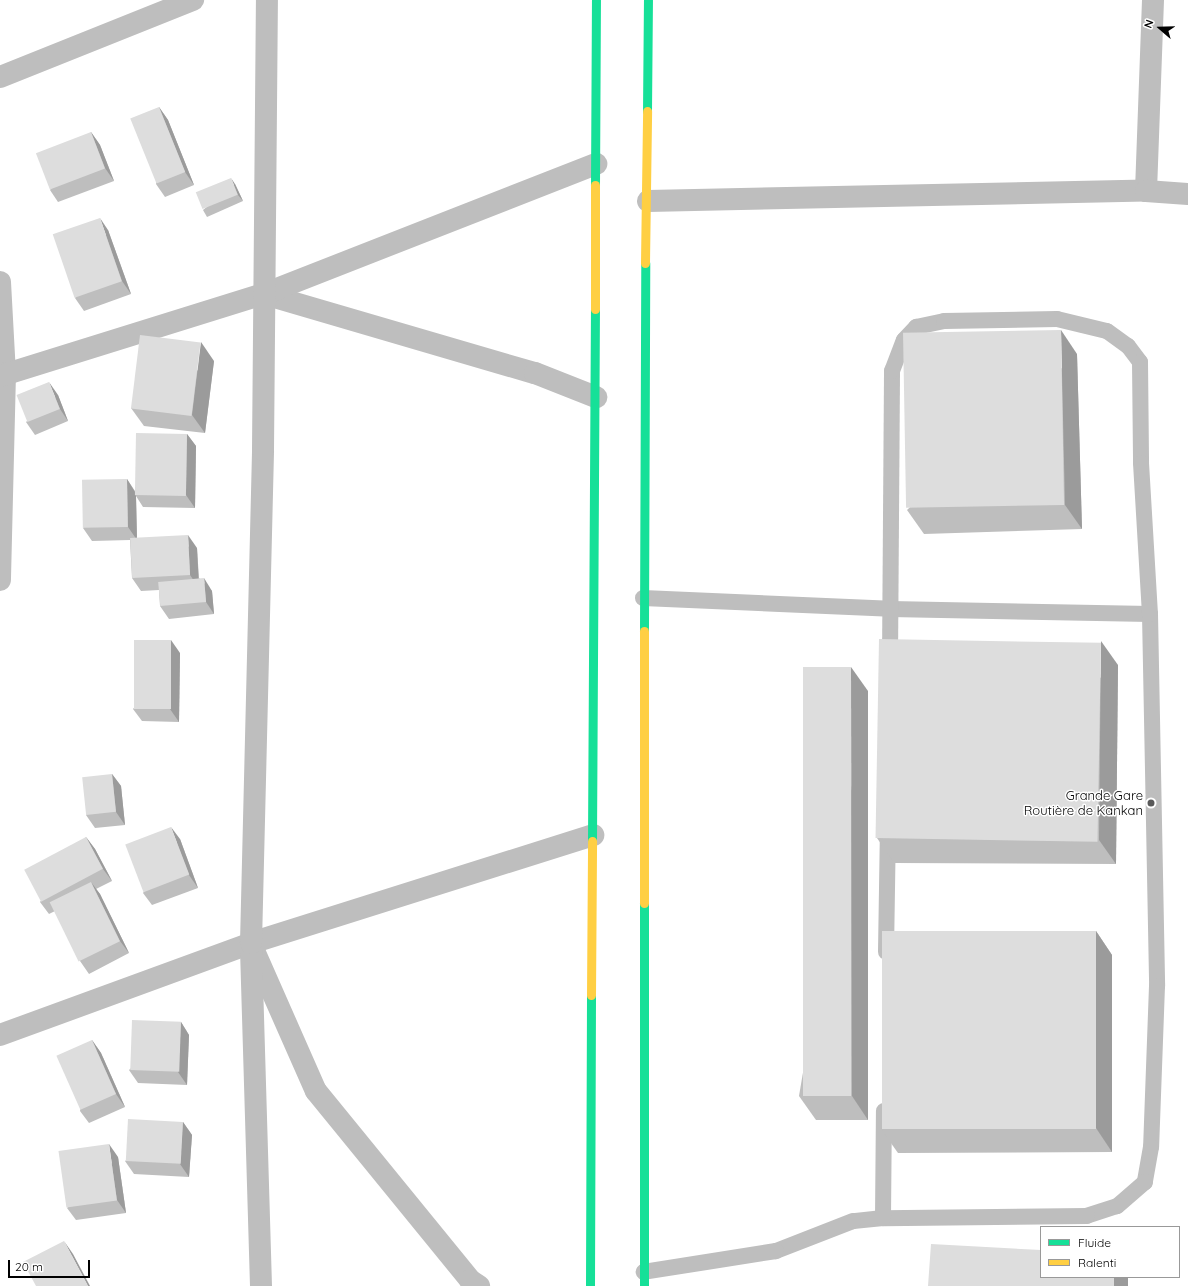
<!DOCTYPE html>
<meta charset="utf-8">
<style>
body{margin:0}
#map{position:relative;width:1188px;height:1286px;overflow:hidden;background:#fff;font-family:Quicksand,sans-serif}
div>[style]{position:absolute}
.lane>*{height:16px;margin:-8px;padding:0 8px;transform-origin:8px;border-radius:8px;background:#bebebe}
.street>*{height:22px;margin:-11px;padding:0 11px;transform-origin:11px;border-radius:11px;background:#bebebe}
.fast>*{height:9px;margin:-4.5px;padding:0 4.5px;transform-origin:4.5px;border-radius:4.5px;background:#16e098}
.slow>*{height:9px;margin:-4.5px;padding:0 4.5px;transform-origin:4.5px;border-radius:4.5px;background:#ffcf43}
.wall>*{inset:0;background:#bebebe}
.shaded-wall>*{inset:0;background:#9b9b9b;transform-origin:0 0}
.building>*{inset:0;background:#ddd;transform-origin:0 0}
.dots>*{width:11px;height:11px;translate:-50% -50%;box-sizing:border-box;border:2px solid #fff;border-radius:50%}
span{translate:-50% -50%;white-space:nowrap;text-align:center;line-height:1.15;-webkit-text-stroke:3px #fff;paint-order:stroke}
.poi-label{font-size:13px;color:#000}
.right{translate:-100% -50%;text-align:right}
.legend{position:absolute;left:1040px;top:1226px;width:140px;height:52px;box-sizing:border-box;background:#fff;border:1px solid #999;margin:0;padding:5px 7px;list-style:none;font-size:12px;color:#000}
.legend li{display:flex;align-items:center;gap:8px;height:20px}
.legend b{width:20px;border:1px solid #999}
.north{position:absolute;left:1140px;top:8px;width:40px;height:40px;-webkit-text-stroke:3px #fff;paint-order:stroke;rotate:290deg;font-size:11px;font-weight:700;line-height:16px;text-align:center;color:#000}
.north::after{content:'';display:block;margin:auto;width:14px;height:18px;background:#000;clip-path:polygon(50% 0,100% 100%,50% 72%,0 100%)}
.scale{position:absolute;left:8px;top:1260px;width:82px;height:18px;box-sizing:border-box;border:2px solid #000;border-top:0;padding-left:5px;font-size:12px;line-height:14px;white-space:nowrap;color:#000;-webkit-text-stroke:3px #fff;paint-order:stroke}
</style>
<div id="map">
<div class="lane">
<i style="left:643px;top:598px;width:247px;rotate:2.5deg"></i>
<i style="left:890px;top:609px;width:260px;rotate:1.1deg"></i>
<i style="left:1150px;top:614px;width:372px;rotate:88.9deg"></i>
<i style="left:1157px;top:986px;width:161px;rotate:92.1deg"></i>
<i style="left:1151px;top:1147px;width:36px;rotate:100deg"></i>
<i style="left:1145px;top:1182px;width:37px;rotate:139deg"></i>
<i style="left:1117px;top:1206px;width:32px;rotate:162deg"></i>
<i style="left:1087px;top:1216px;width:204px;rotate:179.4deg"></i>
<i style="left:883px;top:1218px;width:30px;rotate:174deg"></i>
<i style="left:853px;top:1221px;width:83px;rotate:158.7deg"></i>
<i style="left:776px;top:1251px;width:134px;rotate:171deg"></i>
<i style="left:890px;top:660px;width:289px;rotate:-89.6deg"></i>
<i style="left:892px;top:371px;width:33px;rotate:-69deg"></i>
<i style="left:904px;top:340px;width:18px;rotate:-47deg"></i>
<i style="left:916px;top:327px;width:29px;rotate:-12deg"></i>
<i style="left:944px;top:321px;width:113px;rotate:-1deg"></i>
<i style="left:1057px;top:319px;width:51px;rotate:13.5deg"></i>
<i style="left:1107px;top:331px;width:26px;rotate:36deg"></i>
<i style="left:1128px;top:346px;width:20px;rotate:53deg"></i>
<i style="left:1140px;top:362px;width:101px;rotate:89.4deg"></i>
<i style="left:1141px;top:463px;width:151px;rotate:86.6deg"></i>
<i style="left:886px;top:952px;width:121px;rotate:-89.1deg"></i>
<i style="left:883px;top:1218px;width:107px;rotate:-89.5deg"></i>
</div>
<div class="street">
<i style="left:0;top:77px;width:208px;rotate:-21.8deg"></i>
<i style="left:1146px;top:191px;width:191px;rotate:-87.9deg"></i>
<i style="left:648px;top:201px;width:498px;rotate:-1.2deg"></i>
<i style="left:1146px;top:191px;width:42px;rotate:4.1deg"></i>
<i style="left:0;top:282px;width:91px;rotate:86.9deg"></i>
<i style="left:5px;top:373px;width:207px;rotate:91.4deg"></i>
<i style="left:264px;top:294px;width:282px;rotate:16.3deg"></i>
<i style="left:535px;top:373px;width:66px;rotate:21.5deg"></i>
<i style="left:0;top:376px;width:276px;rotate:-17.3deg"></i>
<i style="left:264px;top:294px;width:357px;rotate:-21.4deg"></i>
<i style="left:255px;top:953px;width:151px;rotate:66.2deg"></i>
<i style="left:316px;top:1091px;width:244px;rotate:50.8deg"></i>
<i style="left:470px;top:1280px;width:11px;rotate:34deg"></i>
<i style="left:0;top:1035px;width:267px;rotate:-20.1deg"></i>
<i style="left:251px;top:943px;width:359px;rotate:-17.5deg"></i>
<i style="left:261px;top:1286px;width:343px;rotate:-91.7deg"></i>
<i style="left:251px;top:943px;width:493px;rotate:-88.6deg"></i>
<i style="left:263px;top:450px;width:450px;rotate:-89.5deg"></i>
</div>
<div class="fast">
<i style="left:647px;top:111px;width:111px;rotate:-89.5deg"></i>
<i style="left:595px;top:185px;width:185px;rotate:-89.7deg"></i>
<i style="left:644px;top:631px;width:368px;rotate:-89.8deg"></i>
<i style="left:592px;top:841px;width:532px;rotate:-89.68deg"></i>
<i style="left:644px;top:903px;width:383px;rotate:90deg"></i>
<i style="left:590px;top:1286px;width:291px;rotate:-89.8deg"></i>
</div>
<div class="slow">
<i style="left:645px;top:263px;width:152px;rotate:-89.2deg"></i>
<i style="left:595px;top:309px;width:124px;rotate:-90deg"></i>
<i style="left:644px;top:631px;width:272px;rotate:90deg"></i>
<i style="left:591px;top:995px;width:154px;rotate:-89.6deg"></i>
</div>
<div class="wall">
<i style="clip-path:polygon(159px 107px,168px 120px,194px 185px,165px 197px,156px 184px)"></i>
<i style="clip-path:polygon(91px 132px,100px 145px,114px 181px,58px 202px,50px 190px)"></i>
<i style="clip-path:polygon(235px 184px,243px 201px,207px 217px,203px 210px)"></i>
<i style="clip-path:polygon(108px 230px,131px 294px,84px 311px,75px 298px)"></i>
<i style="clip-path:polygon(1077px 354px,1082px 529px,924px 534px,907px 510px)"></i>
<i style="clip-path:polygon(214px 361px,205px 433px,144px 426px,131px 408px)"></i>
<i style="clip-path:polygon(58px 395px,68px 421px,35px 435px,26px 422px)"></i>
<i style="clip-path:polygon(187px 434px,196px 446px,195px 508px,143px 507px,136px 496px,137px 538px,197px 548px,199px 578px,212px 591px,214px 614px,169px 619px,160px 606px,159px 590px,141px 591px,132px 578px,130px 540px,92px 541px,83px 528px,127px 479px,135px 491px)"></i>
<i style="clip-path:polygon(180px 653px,179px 722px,142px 721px,133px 709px)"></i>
<i style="clip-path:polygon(1118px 665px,1116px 864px,894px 863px,877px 838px)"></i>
<i style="clip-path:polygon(868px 691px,868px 1120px,816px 1120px,799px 1096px)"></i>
<i style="clip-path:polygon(112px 774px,121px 786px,125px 825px,95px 828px,86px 815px)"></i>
<i style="clip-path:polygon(86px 837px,95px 849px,112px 881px,96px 889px,100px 894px,129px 953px,89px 974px,80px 961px,55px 911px,49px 914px,40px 902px)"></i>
<i style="clip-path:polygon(180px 839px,198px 888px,152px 905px,143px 893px)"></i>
<i style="clip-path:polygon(1096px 931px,1112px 955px,1112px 1152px,898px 1153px,881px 1129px)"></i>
<i style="clip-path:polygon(181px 1022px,189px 1035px,187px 1085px,138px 1083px,129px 1070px)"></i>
<i style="clip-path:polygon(92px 1040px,101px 1053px,125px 1107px,89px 1123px,80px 1111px)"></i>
<i style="clip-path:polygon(183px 1122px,192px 1135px,189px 1177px,134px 1174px,125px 1161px)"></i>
<i style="clip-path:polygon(118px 1157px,126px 1213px,76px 1220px,67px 1208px)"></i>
</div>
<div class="shaded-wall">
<i style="clip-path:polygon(159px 107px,168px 120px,194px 185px,185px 172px)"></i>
<i style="clip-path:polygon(91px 132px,100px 145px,114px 181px,105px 168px)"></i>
<i style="clip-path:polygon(231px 178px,235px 184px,243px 201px,238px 195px)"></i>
<i style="clip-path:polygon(100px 218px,108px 230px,131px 294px,122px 281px)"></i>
<i style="clip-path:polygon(1061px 330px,1077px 354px,1082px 529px,1065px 505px)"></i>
<i style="clip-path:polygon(201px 342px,214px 361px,205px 433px,192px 415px)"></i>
<i style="clip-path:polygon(49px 382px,58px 395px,68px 421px,60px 409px)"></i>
<i style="clip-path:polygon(187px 434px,196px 446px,195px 508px,186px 495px)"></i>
<i style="clip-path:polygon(127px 479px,135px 492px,135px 495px,136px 496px,137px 540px,128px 527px)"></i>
<i style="clip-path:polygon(188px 535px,197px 548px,199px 588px,190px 575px)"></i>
<i style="clip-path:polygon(204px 578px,212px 591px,214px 614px,206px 602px)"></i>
<i style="clip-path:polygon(171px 640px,180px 653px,179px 722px,170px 709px)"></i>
<i style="clip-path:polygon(1101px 641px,1118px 665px,1116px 864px,1099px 840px)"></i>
<i style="clip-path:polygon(851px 667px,868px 691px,868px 1120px,852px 1096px)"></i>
<i style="clip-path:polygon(112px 774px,121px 786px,125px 825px,116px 812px)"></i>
<i style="clip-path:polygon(171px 827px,180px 839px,198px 888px,189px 875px)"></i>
<i style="clip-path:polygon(86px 837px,95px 849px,112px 881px,103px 869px)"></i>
<i style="clip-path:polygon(91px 882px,100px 894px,129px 953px,120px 941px)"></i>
<i style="clip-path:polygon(1096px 931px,1112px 955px,1112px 1152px,1096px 1128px)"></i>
<i style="clip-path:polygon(181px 1022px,189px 1035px,187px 1085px,178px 1072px)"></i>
<i style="clip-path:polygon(92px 1040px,101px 1053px,125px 1107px,116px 1094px)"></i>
<i style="clip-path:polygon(183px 1122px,192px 1135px,189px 1177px,180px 1164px)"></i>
<i style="clip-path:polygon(109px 1144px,118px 1157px,126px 1213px,117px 1200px)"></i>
<i style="clip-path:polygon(64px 1241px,73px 1254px,90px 1286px,88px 1286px)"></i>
<i style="left:1114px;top:1277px;width:14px;height:9px"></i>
</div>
<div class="building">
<i style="left:159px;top:107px;width:70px;height:31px;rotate:68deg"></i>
<i style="left:91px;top:132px;width:39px;height:59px;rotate:69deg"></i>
<i style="left:231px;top:178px;width:18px;height:38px;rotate:68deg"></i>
<i style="left:100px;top:218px;width:67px;height:50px;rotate:71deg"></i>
<i style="left:1061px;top:330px;width:175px;height:158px;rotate:89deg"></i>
<i style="left:140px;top:335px;width:61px;height:74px;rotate:7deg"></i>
<i style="left:49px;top:382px;width:29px;height:35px;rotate:68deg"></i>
<i style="left:136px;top:433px;width:51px;height:62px;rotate:1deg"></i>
<i style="left:127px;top:479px;width:48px;height:45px;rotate:89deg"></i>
<i style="left:188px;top:535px;width:40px;height:58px;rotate:87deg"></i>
<i style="left:204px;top:578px;width:24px;height:46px;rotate:85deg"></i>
<i style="left:879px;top:639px;width:222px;height:199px;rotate:1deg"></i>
<i style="left:134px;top:640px;width:37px;height:69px"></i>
<i style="left:803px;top:667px;width:48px;height:429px"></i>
<i style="left:112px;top:774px;width:38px;height:30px;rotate:84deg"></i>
<i style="left:171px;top:827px;width:51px;height:49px;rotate:69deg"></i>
<i style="left:86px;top:837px;width:36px;height:70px;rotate:62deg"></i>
<i style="left:91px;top:882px;width:66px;height:46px;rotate:64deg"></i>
<i style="left:882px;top:931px;width:214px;height:198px"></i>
<i style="left:132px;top:1020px;width:49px;height:50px;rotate:2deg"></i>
<i style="left:92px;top:1040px;width:59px;height:39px;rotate:66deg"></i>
<i style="left:128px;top:1119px;width:55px;height:42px;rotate:3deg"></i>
<i style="left:109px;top:1144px;width:57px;height:51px;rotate:82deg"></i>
<i style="clip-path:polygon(64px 1241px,88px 1286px,36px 1286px,23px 1262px)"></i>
<i style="clip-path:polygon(931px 1244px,1041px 1250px,1041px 1277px,1114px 1277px,1114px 1286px,928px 1286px)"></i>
</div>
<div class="dots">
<i style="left:1151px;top:803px;background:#595959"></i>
</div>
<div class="poi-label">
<span class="right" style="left:1143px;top:803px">Grande Gare<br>Routière de Kankan</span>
</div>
<ul class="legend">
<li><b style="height:5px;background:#16e098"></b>Fluide</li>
<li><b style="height:5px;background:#ffcf43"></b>Ralenti</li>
</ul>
<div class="north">N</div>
<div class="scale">20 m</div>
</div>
